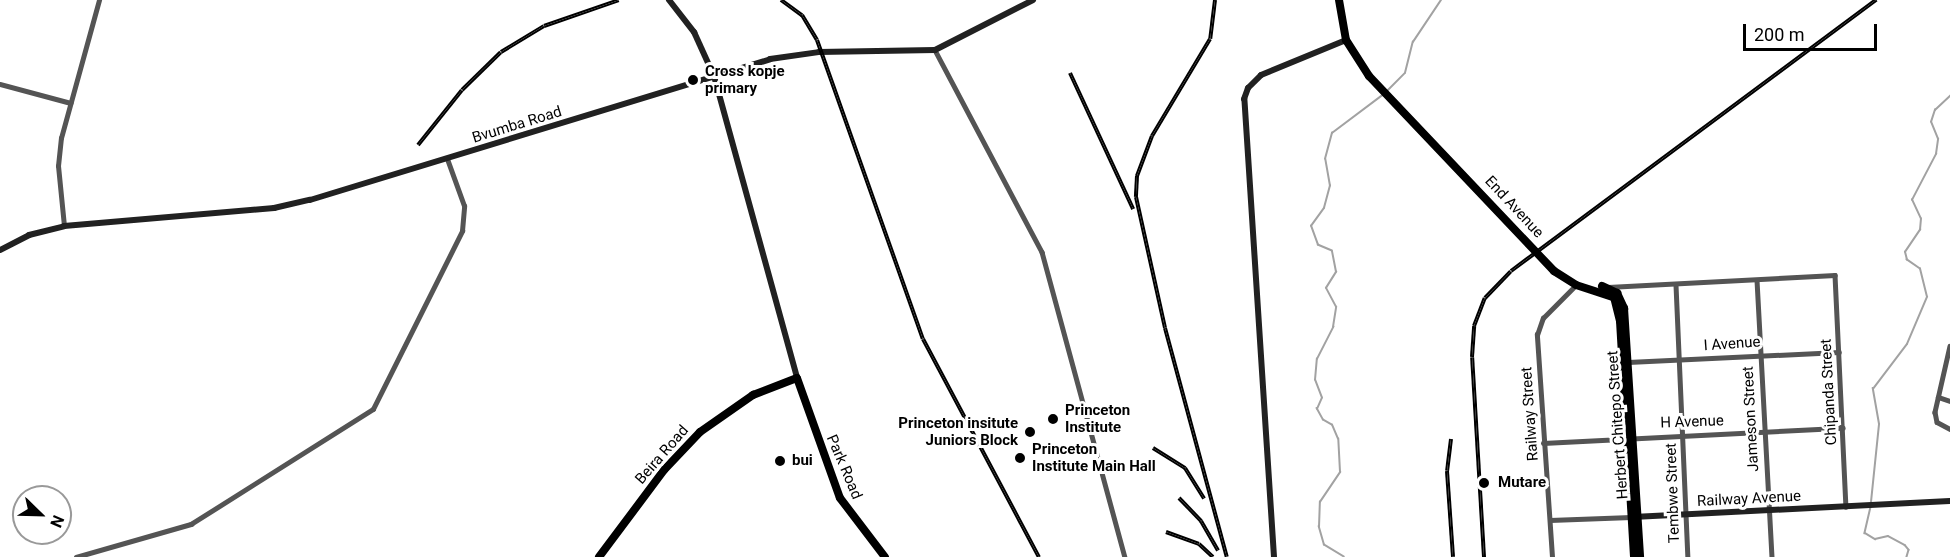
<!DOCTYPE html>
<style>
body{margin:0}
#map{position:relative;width:1950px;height:557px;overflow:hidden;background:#fff;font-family:Roboto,sans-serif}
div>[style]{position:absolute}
.stream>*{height:1.5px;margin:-0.75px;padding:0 0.75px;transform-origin:0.75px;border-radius:0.75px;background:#a2a2a2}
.street>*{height:4.5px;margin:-2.25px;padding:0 2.25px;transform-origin:2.25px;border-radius:2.25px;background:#545454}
.secondary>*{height:6px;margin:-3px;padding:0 3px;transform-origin:3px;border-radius:3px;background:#212121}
.highway>*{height:8px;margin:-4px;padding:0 4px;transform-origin:4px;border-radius:4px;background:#000}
.rail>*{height:4px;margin-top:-2px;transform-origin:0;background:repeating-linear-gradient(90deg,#fff 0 4.5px,#000 0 9px);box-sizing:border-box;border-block:2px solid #000}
.dots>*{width:16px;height:16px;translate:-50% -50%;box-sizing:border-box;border:3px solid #fff;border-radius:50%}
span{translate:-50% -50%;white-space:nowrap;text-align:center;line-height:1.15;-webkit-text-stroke:6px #fff;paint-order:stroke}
.poi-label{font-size:15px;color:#000;font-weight:700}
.left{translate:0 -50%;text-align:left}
.right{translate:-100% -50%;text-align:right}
.street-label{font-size:15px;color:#000}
.north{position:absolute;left:12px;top:485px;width:60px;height:60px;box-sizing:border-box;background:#fff;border:2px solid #999;border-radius:50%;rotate:113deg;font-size:16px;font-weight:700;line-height:24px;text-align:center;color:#000}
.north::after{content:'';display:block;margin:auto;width:21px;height:27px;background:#000;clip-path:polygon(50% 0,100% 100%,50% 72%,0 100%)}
.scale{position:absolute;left:1743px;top:24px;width:134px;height:27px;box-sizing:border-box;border:3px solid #000;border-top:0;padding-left:8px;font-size:18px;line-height:21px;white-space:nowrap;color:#000;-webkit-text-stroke:4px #fff;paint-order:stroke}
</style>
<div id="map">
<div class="stream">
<i style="left:1387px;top:91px;width:25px;rotate:-45deg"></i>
<i style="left:1405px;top:73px;width:32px;rotate:-76deg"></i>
<i style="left:1413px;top:42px;width:50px;rotate:-56.3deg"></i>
<i style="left:1871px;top:502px;width:78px;rotate:-84.1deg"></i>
<i style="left:1879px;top:424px;width:36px;rotate:-100deg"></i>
<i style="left:1873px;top:389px;width:56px;rotate:-52.9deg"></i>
<i style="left:1907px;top:344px;width:51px;rotate:-66.9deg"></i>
<i style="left:1927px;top:297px;width:29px;rotate:-104deg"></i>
<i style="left:1920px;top:269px;width:16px;rotate:-145deg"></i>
<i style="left:1907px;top:260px;width:8px;rotate:-104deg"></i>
<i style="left:1905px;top:252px;width:27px;rotate:-56deg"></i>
<i style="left:1920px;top:230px;width:11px;rotate:-85deg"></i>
<i style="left:1921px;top:219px;width:21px;rotate:-115deg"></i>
<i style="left:1912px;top:200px;width:52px;rotate:-62.4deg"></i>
<i style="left:1936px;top:154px;width:15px;rotate:-82deg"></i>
<i style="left:1938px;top:139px;width:18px;rotate:-112deg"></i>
<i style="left:1931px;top:122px;width:13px;rotate:-72deg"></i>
<i style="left:1935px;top:110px;width:21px;rotate:-43deg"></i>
<i style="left:1871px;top:507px;width:27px;rotate:103deg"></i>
<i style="left:1865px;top:533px;width:12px;rotate:31deg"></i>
<i style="left:1875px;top:539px;width:13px;rotate:-13deg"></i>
<i style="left:1888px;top:536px;width:19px;rotate:28deg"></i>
<i style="left:1905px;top:545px;width:6px;rotate:51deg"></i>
<i style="left:1909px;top:550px;width:7px;rotate:106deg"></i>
<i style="left:1344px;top:557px;width:23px;rotate:-149deg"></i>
<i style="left:1324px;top:545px;width:19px;rotate:-106deg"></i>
<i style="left:1319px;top:527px;width:25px;rotate:-88deg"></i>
<i style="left:1320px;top:502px;width:36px;rotate:-56deg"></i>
<i style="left:1340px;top:472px;width:33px;rotate:-93deg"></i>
<i style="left:1338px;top:439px;width:15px;rotate:-113deg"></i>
<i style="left:1332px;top:425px;width:10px;rotate:-151deg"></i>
<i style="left:1323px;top:420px;width:13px;rotate:-119deg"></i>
<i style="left:1317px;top:409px;width:12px;rotate:-66deg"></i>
<i style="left:1322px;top:398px;width:19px;rotate:-111deg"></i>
<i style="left:1315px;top:380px;width:21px;rotate:-85deg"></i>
<i style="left:1317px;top:359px;width:36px;rotate:-63deg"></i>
<i style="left:1333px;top:327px;width:20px;rotate:-81deg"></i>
<i style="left:1336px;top:307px;width:21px;rotate:-118deg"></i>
<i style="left:1326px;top:288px;width:19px;rotate:-58deg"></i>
<i style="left:1336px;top:272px;width:21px;rotate:-101deg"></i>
<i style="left:1332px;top:251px;width:15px;rotate:-157deg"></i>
<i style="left:1318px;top:245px;width:20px;rotate:-110deg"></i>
<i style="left:1311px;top:226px;width:22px;rotate:-54deg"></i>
<i style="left:1324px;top:208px;width:23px;rotate:-75deg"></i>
<i style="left:1330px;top:186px;width:27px;rotate:-100deg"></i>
<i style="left:1325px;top:159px;width:27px;rotate:-75deg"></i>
<i style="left:1332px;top:133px;width:65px;rotate:-36.9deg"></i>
</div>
<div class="street">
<i style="left:935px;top:50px;width:229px;rotate:62.1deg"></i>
<i style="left:1042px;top:252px;width:316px;rotate:74.8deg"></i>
<i style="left:0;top:84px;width:73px;rotate:15deg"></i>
<i style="left:64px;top:226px;width:60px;rotate:-95.7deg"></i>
<i style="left:58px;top:166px;width:28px;rotate:-84deg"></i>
<i style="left:61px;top:138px;width:143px;rotate:-74.6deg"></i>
<i style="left:1757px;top:280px;width:277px;rotate:86.9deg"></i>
<i style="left:1676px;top:285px;width:272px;rotate:87.5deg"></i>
<i style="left:1608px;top:287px;width:227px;rotate:-3deg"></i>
<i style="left:1835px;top:275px;width:232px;rotate:87.3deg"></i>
<i style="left:1950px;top:346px;width:68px;rotate:102.8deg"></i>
<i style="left:1935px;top:412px;width:10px;rotate:79deg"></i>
<i style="left:1937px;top:422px;width:15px;rotate:28deg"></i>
<i style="left:1628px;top:362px;width:211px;rotate:-2.7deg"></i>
<i style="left:1938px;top:397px;width:13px;rotate:18deg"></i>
<i style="left:1543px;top:443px;width:300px;rotate:-2.9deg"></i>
<i style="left:1550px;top:520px;width:81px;rotate:-2.1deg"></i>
<i style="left:76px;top:557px;width:120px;rotate:-16deg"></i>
<i style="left:191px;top:524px;width:215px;rotate:-32.3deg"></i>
<i style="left:373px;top:409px;width:199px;rotate:-63.4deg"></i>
<i style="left:462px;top:231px;width:25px;rotate:-85deg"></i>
<i style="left:464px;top:206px;width:50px;rotate:-109.9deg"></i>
<i style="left:1552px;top:557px;width:223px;rotate:-93.9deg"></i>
<i style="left:1537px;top:335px;width:18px;rotate:-71deg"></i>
<i style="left:1543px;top:318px;width:47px;rotate:-45deg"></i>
</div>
<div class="secondary">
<i style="left:669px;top:0;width:41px;rotate:52deg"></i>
<i style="left:694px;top:32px;width:48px;rotate:65.6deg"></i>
<i style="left:714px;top:76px;width:313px;rotate:74.6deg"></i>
<i style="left:0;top:250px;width:33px;rotate:-27deg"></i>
<i style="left:29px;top:235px;width:36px;rotate:-14deg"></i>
<i style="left:64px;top:226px;width:211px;rotate:-4.9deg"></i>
<i style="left:274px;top:208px;width:37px;rotate:-13deg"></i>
<i style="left:310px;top:200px;width:481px;rotate:-17deg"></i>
<i style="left:770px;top:59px;width:49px;rotate:-8.1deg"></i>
<i style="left:819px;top:52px;width:116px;rotate:-1deg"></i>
<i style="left:935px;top:50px;width:110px;rotate:-27deg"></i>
<i style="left:1633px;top:517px;width:317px;rotate:-2.9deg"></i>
<i style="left:1274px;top:557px;width:459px;rotate:-93.7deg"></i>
<i style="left:1244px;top:99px;width:12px;rotate:-70deg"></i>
<i style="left:1248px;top:88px;width:18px;rotate:-45deg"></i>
<i style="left:1261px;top:75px;width:92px;rotate:-22.4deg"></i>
</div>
<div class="highway">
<i style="left:1339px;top:0;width:41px;rotate:80.1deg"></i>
<i style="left:1346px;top:40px;width:43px;rotate:57.4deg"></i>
<i style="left:1369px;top:76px;width:269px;rotate:46.5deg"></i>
<i style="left:1554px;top:271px;width:26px;rotate:32deg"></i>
<i style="left:1576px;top:285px;width:40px;rotate:18deg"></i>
<i style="left:1614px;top:297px;width:25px;rotate:76deg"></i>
<i style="left:1620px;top:321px;width:236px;rotate:86.6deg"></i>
<i style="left:1602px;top:286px;width:17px;rotate:25deg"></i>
<i style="left:1617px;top:293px;width:17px;rotate:65deg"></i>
<i style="left:1624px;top:308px;width:250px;rotate:86.3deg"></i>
<i style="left:599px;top:557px;width:109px;rotate:-53.2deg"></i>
<i style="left:664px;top:470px;width:52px;rotate:-46.5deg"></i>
<i style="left:700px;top:432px;width:65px;rotate:-34.9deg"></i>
<i style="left:753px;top:395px;width:47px;rotate:-21.1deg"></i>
<i style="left:797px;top:378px;width:127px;rotate:70.3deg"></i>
<i style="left:840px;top:498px;width:74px;rotate:52.7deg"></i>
</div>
<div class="rail">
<i style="left:781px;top:0;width:26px;rotate:36deg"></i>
<i style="left:802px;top:15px;width:29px;rotate:59deg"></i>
<i style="left:817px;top:40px;width:317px;rotate:70.5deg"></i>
<i style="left:923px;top:339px;width:247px;rotate:62deg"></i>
<i style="left:1215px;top:0;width:39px;rotate:97deg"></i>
<i style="left:1210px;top:39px;width:113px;rotate:120.9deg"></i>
<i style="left:1152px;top:136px;width:43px;rotate:110.6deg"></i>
<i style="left:1137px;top:176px;width:21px;rotate:93deg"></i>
<i style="left:1136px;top:197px;width:134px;rotate:77.5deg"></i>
<i style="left:1165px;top:328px;width:237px;rotate:74.9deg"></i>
<i style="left:1070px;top:73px;width:150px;rotate:65.1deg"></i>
<i style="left:418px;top:145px;width:70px;rotate:-51.3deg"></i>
<i style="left:462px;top:90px;width:54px;rotate:-44.3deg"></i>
<i style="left:501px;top:52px;width:50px;rotate:-31.2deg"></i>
<i style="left:544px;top:26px;width:79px;rotate:-19.1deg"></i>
<i style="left:1451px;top:439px;width:32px;rotate:97deg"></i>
<i style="left:1447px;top:471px;width:86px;rotate:86deg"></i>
<i style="left:1153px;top:448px;width:38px;rotate:32deg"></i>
<i style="left:1185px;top:468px;width:36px;rotate:58deg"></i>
<i style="left:1179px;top:498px;width:32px;rotate:46deg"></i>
<i style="left:1201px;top:521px;width:34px;rotate:60deg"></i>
<i style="left:1166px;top:532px;width:35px;rotate:20deg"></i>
<i style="left:1199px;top:544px;width:19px;rotate:43deg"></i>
<i style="left:1484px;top:557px;width:200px;rotate:-93.4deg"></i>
<i style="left:1472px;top:357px;width:31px;rotate:-86deg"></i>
<i style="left:1474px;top:326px;width:30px;rotate:-69deg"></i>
<i style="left:1485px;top:298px;width:37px;rotate:-46deg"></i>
<i style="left:1511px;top:271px;width:455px;rotate:-36.6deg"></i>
</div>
<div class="dots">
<i style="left:693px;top:80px;background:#000"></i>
<i style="left:1053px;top:419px;background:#000"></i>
<i style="left:1030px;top:432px;background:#000"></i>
<i style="left:1020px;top:458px;background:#000"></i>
<i style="left:780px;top:461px;background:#000"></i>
<i style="left:1484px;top:483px;background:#000"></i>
</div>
<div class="poi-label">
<span class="left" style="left:705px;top:80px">Cross kopje<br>primary</span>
<span class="left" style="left:1065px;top:419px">Princeton<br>Institute</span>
<span class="right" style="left:1018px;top:432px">Princeton insitute<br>Juniors Block</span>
<span class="left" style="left:1032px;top:458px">Princeton<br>Institute Main Hall</span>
<span class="left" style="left:792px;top:461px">bui</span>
<span class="left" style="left:1498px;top:483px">Mutare</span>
</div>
<div class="street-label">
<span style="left:517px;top:125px;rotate:-17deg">Bvumba Road</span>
<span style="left:1514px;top:207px;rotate:47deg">End Avenue</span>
<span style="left:1732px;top:344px;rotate:-4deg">I Avenue</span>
<span style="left:1829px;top:392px;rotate:-93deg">Chipanda Street</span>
<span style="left:1530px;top:414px;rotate:-94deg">Railway Street</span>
<span style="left:1751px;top:419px;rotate:-93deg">Jameson Street</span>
<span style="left:1692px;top:422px;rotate:-2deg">H Avenue</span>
<span style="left:1618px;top:425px;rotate:-94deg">Herbert Chitepo Street</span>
<span style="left:662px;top:455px;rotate:-49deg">Beira Road</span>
<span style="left:844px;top:467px;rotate:67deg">Park Road</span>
<span style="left:1673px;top:493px;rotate:-92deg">Tembwe Street</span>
<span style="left:1749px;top:499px;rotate:-3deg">Railway Avenue</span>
</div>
<div class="north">N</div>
<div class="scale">200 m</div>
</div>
